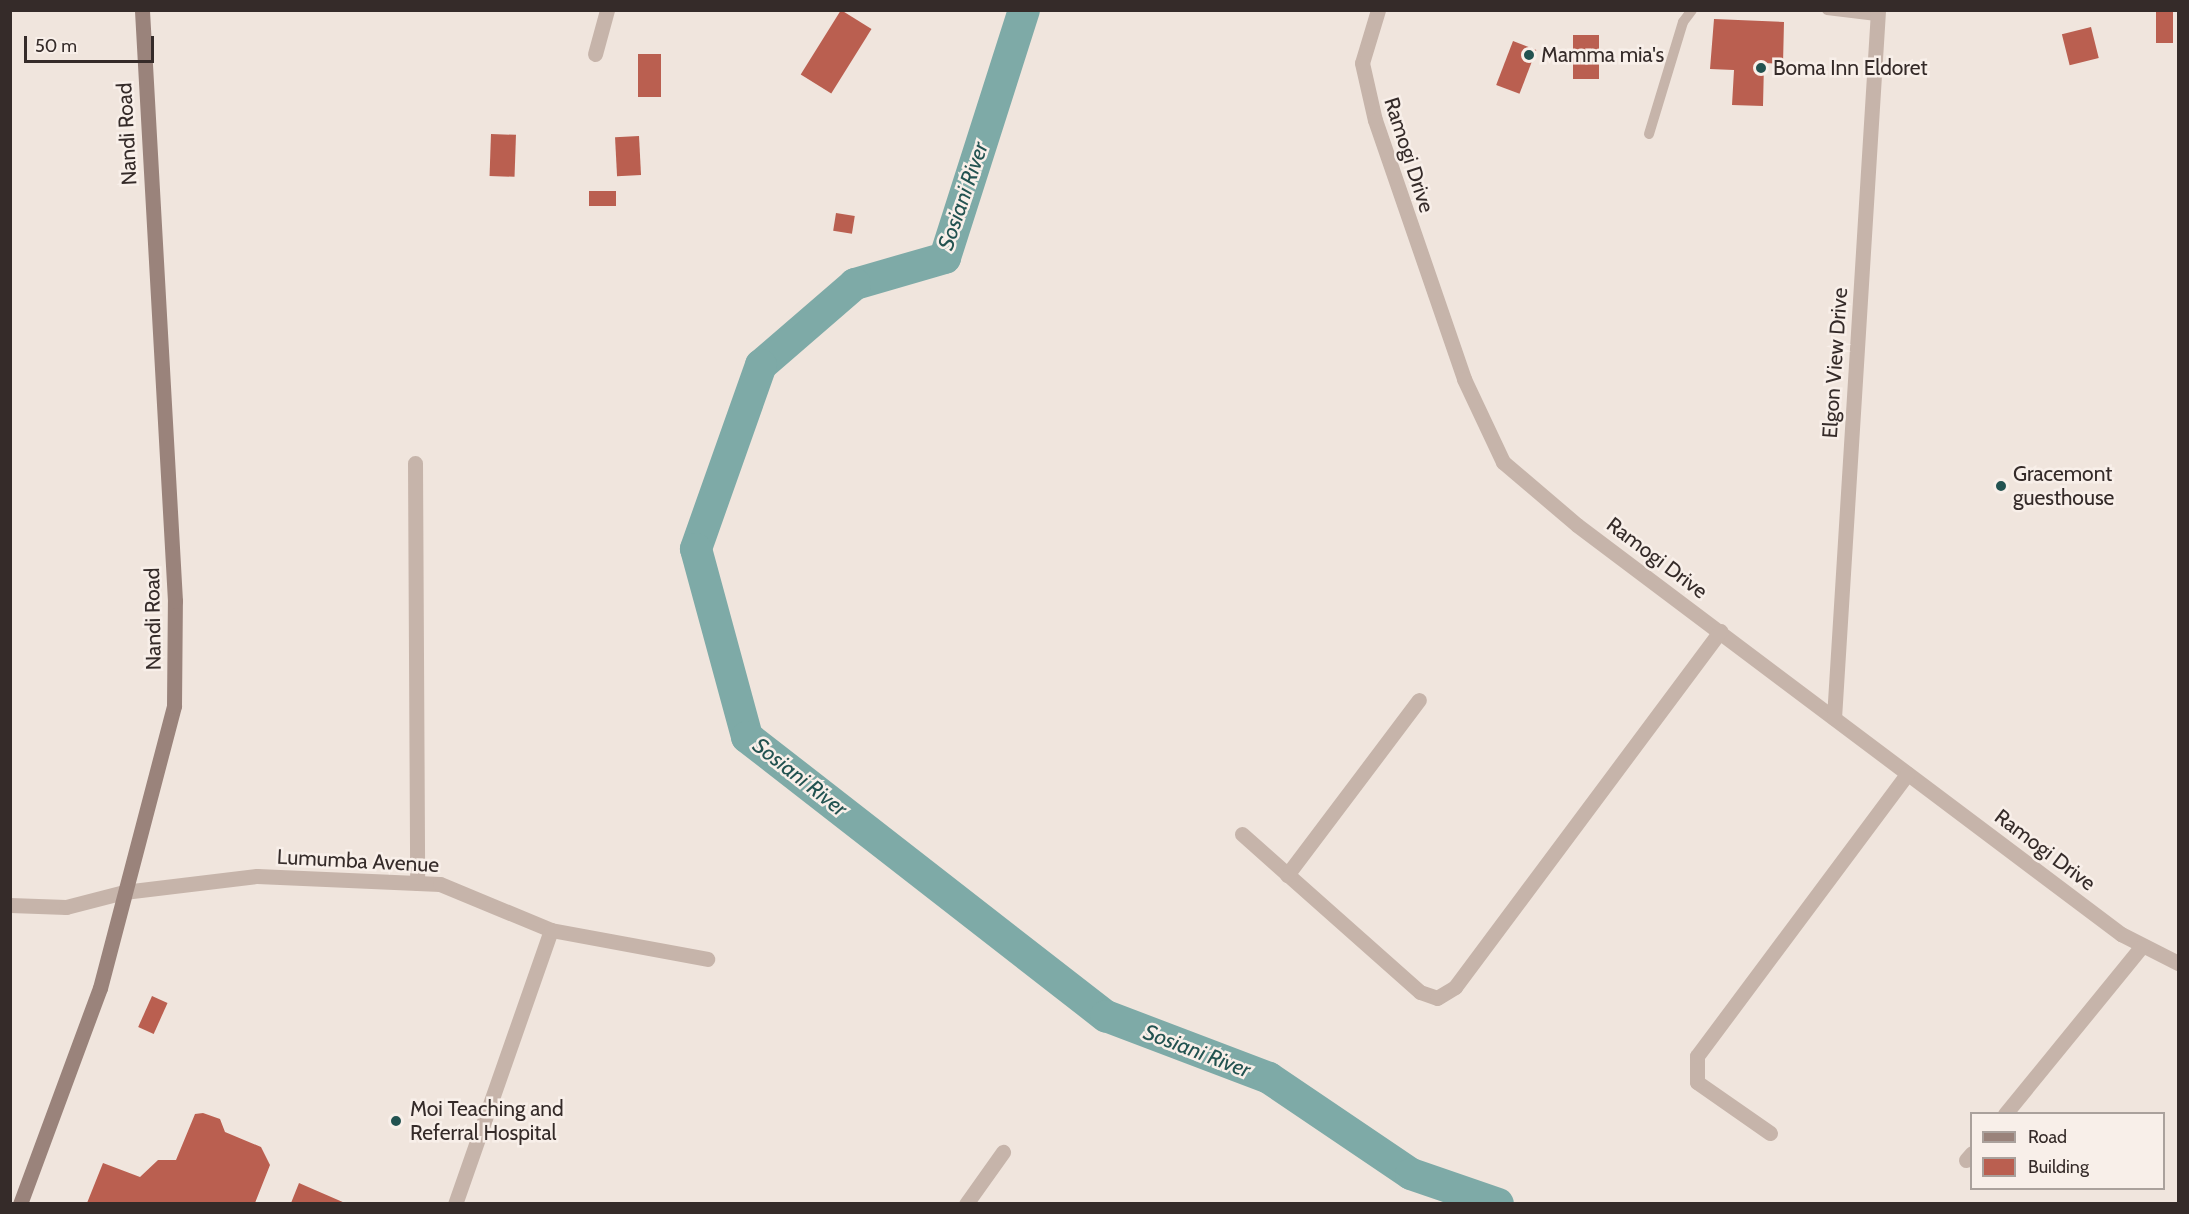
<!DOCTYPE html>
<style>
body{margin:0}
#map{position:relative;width:2189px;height:1214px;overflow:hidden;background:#f0e5dd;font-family:Cabin,sans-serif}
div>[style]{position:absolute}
.river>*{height:32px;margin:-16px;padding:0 16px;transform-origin:16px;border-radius:16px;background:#7eaaa7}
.building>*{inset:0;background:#ba5f50;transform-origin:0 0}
.lane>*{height:10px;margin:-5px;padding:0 5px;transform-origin:5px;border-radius:5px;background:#c6b4aa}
.street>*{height:15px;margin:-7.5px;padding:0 7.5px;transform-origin:7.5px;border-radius:7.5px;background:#c6b4aa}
.secondary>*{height:15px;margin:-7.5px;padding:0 7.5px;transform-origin:7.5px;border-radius:7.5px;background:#9a837b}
.dots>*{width:16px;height:16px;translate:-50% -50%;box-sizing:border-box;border:3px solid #f8efe9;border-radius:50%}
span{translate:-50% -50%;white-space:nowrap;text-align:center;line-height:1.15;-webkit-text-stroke:5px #f8efe9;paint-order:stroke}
.poi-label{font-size:21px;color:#352b29}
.left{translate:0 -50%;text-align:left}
.street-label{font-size:21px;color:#352b29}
.water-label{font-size:22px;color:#225250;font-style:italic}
.frame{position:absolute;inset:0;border:12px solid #352b29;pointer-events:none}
.legend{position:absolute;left:1970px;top:1112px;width:195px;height:78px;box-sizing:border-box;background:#f8efe9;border:2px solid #aaa19c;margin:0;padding:8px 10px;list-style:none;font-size:18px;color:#352b29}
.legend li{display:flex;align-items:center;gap:12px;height:30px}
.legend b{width:30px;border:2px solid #aaa19c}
.scale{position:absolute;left:24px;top:36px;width:130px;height:27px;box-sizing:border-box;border:3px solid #352b29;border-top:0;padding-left:8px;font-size:18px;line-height:21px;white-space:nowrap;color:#352b29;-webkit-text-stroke:4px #f8efe9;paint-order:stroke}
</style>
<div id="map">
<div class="river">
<i style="left:1024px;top:10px;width:260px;rotate:107.7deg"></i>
<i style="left:945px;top:258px;width:94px;rotate:163.9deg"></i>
<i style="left:855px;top:284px;width:124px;rotate:139.2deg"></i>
<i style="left:761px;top:365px;width:195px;rotate:109.5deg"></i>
<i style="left:696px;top:549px;width:195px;rotate:74.8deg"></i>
<i style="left:747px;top:737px;width:455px;rotate:37.9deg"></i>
<i style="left:1106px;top:1016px;width:174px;rotate:20.8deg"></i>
<i style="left:1269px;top:1078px;width:171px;rotate:34.1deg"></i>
<i style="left:1411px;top:1174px;width:92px;rotate:19deg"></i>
</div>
<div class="building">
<i style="left:841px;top:10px;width:36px;height:76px;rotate:32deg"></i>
<i style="left:2156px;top:10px;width:17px;height:33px"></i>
<i style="clip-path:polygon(1714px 19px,1784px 22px,1783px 64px,1764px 63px,1763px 106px,1732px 105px,1734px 70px,1710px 69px)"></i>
<i style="left:2091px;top:27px;width:32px;height:30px;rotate:76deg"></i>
<i style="left:1573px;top:35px;width:26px;height:44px"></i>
<i style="left:1513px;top:41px;width:25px;height:47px;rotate:21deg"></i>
<i style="left:638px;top:54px;width:23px;height:43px"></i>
<i style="left:491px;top:134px;width:25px;height:42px;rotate:2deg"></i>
<i style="left:639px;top:136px;width:39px;height:24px;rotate:87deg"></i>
<i style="left:589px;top:191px;width:27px;height:15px"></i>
<i style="left:836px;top:213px;width:19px;height:18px;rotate:9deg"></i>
<i style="left:152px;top:996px;width:17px;height:34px;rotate:24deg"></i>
<i style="clip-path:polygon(203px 1113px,220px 1119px,225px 1132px,261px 1147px,270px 1165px,255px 1203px,87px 1203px,103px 1163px,140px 1177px,158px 1160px,176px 1160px,195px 1114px)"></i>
<i style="clip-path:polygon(299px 1183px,315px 1190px,345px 1203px,291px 1203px)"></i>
</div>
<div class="lane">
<i style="left:1827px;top:10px;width:50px;rotate:6.8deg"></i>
<i style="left:1649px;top:134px;width:117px;rotate:-73.1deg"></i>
<i style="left:1683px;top:22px;width:15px;rotate:-53deg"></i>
</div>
<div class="street">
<i style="left:1378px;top:10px;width:55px;rotate:106.8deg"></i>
<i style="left:1362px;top:63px;width:58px;rotate:77.2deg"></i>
<i style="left:1375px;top:120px;width:274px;rotate:71deg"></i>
<i style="left:1464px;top:379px;width:92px;rotate:64.8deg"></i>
<i style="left:1503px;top:462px;width:97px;rotate:40.4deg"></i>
<i style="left:1577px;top:525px;width:681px;rotate:36.94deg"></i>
<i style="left:2121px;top:934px;width:64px;rotate:27deg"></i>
<i style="left:595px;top:54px;width:46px;rotate:-74.7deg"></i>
<i style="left:415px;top:463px;width:420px;rotate:89.7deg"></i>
<i style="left:1834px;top:718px;width:709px;rotate:-86.44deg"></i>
<i style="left:1242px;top:834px;width:238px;rotate:41.6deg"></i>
<i style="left:1420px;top:992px;width:18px;rotate:19deg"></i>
<i style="left:1437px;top:998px;width:21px;rotate:-31deg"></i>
<i style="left:1455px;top:987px;width:444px;rotate:-53.3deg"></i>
<i style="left:1287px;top:875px;width:219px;rotate:-53deg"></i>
<i style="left:10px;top:905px;width:56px;rotate:2deg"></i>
<i style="left:66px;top:907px;width:60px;rotate:-14.5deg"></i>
<i style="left:124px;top:892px;width:134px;rotate:-6.9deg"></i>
<i style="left:257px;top:876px;width:183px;rotate:2.5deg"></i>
<i style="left:440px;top:884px;width:120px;rotate:22.5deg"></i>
<i style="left:551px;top:930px;width:290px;rotate:109.3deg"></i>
<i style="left:551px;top:930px;width:159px;rotate:10.5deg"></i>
<i style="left:2005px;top:1114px;width:217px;rotate:-50.8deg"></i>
<i style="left:1770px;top:1133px;width:89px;rotate:-145.1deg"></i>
<i style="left:1697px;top:1082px;width:26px;rotate:-90deg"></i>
<i style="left:1697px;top:1056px;width:352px;rotate:-53.3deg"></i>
<i style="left:1966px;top:1160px;width:9px;rotate:-49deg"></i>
<i style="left:966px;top:1204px;width:64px;rotate:-54.6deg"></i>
</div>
<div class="secondary">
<i style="left:20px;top:1204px;width:230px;rotate:-69.7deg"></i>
<i style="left:100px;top:988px;width:292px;rotate:-75.3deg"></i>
<i style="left:174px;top:706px;width:105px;rotate:-89.5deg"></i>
<i style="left:175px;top:601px;width:592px;rotate:-93.2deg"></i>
</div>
<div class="dots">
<i style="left:1529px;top:55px;background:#225250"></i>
<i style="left:1761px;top:68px;background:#225250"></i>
<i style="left:2001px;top:486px;background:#225250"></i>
<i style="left:396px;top:1121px;background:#225250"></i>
</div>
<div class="poi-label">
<span class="left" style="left:1541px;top:55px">Mamma mia's</span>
<span class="left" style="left:1773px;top:68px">Boma Inn Eldoret</span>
<span class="left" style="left:2013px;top:486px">Gracemont<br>guesthouse</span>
<span class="left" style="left:410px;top:1121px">Moi Teaching and<br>Referral Hospital</span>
</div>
<div class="street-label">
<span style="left:127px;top:134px;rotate:-93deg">Nandi Road</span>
<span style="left:1409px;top:155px;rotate:72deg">Ramogi Drive</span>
<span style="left:1835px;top:363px;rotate:-86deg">Elgon View Drive</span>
<span style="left:1657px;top:558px;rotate:37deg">Ramogi Drive</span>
<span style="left:153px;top:619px;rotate:-91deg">Nandi Road</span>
<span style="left:2045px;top:850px;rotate:37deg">Ramogi Drive</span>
<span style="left:358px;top:861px;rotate:3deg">Lumumba Avenue</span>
</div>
<div class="water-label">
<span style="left:963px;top:196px;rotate:-71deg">Sosiani River</span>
<span style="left:800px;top:777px;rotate:38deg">Sosiani River</span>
<span style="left:1197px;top:1051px;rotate:21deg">Sosiani River</span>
</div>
<div class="frame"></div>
<ul class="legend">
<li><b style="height:8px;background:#9a837b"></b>Road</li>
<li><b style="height:16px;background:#ba5f50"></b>Building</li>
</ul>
<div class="scale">50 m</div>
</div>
